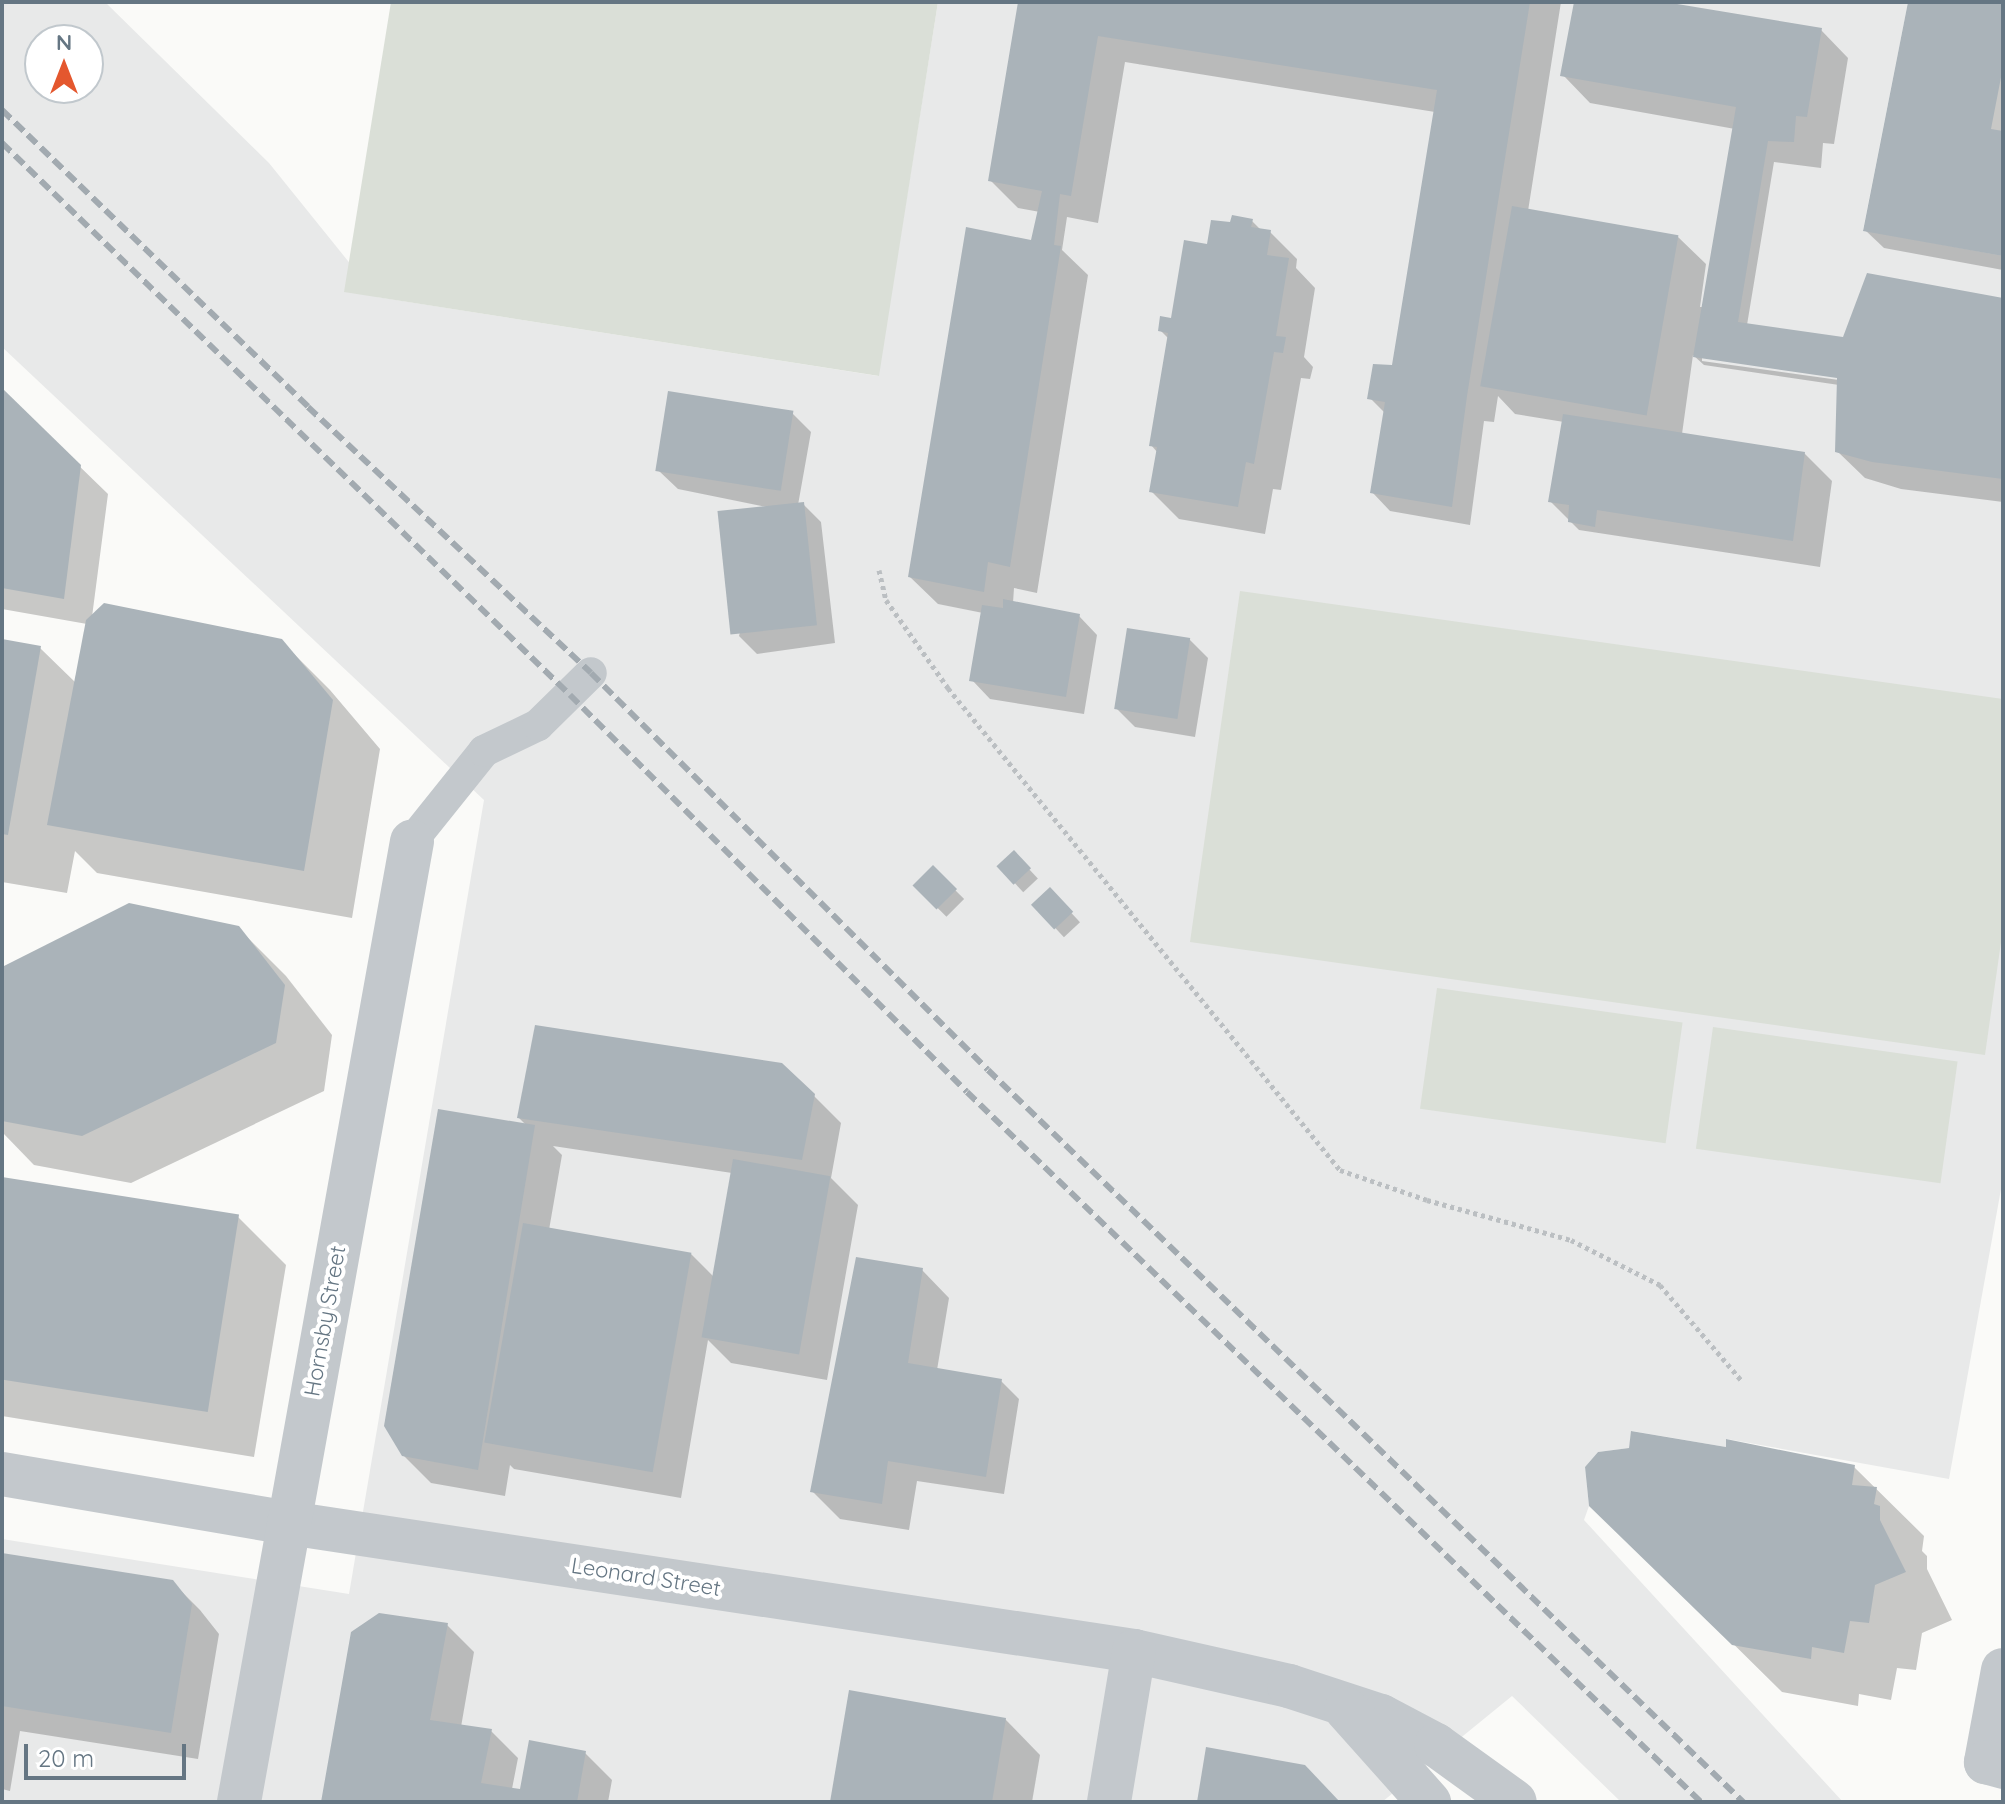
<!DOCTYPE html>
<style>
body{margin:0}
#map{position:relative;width:2005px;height:1804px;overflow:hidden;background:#fafaf8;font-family:Quicksand,sans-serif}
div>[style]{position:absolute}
.built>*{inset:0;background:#e8e9e9}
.green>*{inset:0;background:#dadfd7;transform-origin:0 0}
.shadow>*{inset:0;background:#0003;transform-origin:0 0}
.building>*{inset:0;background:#aab3b9;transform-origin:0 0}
.path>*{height:5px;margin-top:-2.5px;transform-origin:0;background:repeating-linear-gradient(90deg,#bbbfc2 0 4px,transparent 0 8px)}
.service>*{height:32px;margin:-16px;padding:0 16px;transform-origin:16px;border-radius:16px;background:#c3c8cc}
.minor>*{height:44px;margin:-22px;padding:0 22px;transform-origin:22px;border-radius:22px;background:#c3c8cc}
.rail>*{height:6px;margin-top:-3px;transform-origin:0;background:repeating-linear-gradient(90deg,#a2aab0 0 12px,transparent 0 18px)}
span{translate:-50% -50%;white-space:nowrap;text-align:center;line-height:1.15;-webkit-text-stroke:8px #fff;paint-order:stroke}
.street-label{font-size:22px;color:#657683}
.frame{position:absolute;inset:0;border:4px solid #657683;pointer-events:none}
.north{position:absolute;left:24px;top:24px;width:80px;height:80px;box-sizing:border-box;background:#fff;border:2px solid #c1c8cd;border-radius:50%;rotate:0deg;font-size:22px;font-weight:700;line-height:32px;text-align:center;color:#657683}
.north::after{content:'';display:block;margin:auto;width:28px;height:36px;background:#e4572e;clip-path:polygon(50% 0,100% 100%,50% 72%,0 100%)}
.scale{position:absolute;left:24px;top:1744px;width:162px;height:36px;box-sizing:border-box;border:4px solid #657683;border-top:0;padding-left:10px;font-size:24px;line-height:28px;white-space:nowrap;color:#657683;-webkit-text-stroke:6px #fff;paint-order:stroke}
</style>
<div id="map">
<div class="built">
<i style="clip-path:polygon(evenodd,2px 2px,105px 2px,269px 163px,377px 297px,878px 376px,938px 2px,1908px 2px,1863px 230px,2003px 256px,2003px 1178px,1949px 1479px,1727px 1439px,1726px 1447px,1632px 1431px,1629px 1448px,1598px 1452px,1585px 1467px,1589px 1506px,1584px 1520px,1843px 1802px,1621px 1802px,1512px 1696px,1382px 1802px,2px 1802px,2px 1539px,349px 1594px,484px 800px,2px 347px,2px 2px,40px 40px,88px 40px,88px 88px,40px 88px,40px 40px)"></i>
</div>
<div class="green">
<i style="clip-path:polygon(391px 2px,938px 2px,879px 376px,344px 292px)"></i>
<i style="clip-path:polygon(1240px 591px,2003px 699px,2003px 928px,1985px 1055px,1190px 942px)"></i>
<i style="left:1437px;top:988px;width:248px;height:122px;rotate:8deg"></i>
<i style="left:1713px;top:1027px;width:247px;height:123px;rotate:8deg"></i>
</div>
<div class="shadow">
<i style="clip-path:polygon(evenodd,1020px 2px,1561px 2px,1528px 211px,1678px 237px,1706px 264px,1700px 307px,1703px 307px,1735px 129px,1590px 103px,1563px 75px,1576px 2px,1653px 2px,1821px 30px,1848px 58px,1834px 144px,1823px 143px,1821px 168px,1774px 162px,1747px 325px,1844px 339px,2003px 300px,2003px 502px,1901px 489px,1865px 478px,1837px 451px,1839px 385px,1704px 365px,1693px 355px,1682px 434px,1804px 453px,1832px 481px,1820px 567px,1579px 530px,1550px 501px,1564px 422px,1515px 414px,1498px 396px,1494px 422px,1484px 421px,1470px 525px,1390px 511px,1372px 492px,1385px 413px,1370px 398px,1393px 367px,1435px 112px,1125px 62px,1098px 223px,1067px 217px,1062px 250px,1088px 275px,1037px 593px,1014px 588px,1013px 603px,1079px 616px,1097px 635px,1084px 714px,990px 699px,972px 680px,983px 613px,938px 604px,910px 577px,1038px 243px,1040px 212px,1018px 208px,990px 180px,1020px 2px,1702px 357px,1847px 377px,1846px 381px,1702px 361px,1702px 357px)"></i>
<i style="clip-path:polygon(1910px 2px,2003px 2px,2003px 270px,1884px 248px,1865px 230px)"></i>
<i style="clip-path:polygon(1252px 221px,1261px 230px,1270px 232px,1297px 259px,1296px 268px,1315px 288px,1304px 357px,1313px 367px,1310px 379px,1301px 378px,1281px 490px,1273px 489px,1265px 534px,1179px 519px,1151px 491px,1158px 453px,1151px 445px,1169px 339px,1160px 330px,1173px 320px,1208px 246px,1232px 225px)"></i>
<i style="clip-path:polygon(2px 391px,108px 494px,92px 617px,281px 641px,330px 690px,380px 749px,352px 918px,97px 873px,75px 851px,67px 893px,2px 882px,2px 641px,40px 648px,76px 683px,87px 624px,2px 609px)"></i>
<i style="clip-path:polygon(792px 413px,811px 432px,798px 505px,803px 504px,821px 522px,835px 643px,757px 654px,739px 636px,772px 508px,678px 489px,659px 471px)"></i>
<i style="clip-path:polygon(1189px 639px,1208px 658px,1195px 737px,1135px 727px,1117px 709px)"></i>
<i style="left:1014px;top:853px;width:35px;height:20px;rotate:47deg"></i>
<i style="left:933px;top:868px;width:44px;height:25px;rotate:45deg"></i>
<i style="left:1050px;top:890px;width:44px;height:22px;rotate:47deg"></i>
<i style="clip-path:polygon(238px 928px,286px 976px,332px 1035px,324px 1091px,131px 1183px,34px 1165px,2px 1132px,2px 969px)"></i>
<i style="clip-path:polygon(evenodd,813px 1095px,841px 1123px,831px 1178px,858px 1205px,827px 1380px,731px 1363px,708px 1340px,681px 1498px,514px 1469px,510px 1465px,505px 1496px,431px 1483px,403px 1455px,527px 1126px,519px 1118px,813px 1095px,553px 1146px,732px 1173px,714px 1277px,691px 1254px,549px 1230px,562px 1155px,553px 1146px)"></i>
<i style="clip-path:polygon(2px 1179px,238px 1217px,286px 1265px,254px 1457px,2px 1416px)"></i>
<i style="clip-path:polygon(922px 1270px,949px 1298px,937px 1370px,1001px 1381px,1019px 1399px,1004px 1494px,917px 1481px,909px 1530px,840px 1519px,812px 1491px)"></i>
<i style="clip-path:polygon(1854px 1467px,1924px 1536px,1922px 1551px,1927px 1556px,1927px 1569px,1952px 1620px,1922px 1633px,1916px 1670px,1897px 1668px,1891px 1700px,1859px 1694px,1858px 1706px,1782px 1692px,1636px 1548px)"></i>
<i style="clip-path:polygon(2px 1555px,172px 1582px,200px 1610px,219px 1634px,198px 1759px,20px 1731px,10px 1791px,2px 1789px)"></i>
<i style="clip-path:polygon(447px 1625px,474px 1652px,461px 1727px,491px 1731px,518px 1758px,512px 1789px,522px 1791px,585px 1753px,612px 1780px,608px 1802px,323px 1802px)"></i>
<i style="clip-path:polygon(1005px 1719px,1040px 1755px,1032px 1802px,832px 1802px)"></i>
</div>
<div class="building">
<i style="clip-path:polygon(1018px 2px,1530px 2px,1467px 396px,1452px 507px,1370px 493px,1385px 402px,1367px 399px,1373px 364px,1392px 365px,1437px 90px,1098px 36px,1071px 196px,1060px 194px,1054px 245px,1061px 246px,1010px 567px,988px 562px,984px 592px,908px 577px,966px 227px,1031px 240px,1042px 191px,988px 181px)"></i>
<i style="clip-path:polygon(1574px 2px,1665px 2px,1822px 28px,1807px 117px,1796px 116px,1794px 142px,1768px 141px,1738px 322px,1843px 337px,1867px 273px,2003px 298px,2003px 479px,1872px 462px,1835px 452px,1837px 378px,1693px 357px,1736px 107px,1560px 76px)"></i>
<i style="clip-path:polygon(1908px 2px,2003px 2px,2003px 67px,1991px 129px,2003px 131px,2003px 256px,1863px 231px)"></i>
<i style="left:1512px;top:206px;width:169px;height:183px;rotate:10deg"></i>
<i style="clip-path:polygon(1232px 215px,1253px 219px,1251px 227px,1271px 230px,1267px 255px,1289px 258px,1276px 336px,1286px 337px,1283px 353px,1274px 352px,1254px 464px,1246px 462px,1238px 507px,1149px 492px,1157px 447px,1149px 446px,1168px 333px,1158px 331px,1160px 316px,1171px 318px,1184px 240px,1207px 244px,1211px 220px,1230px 222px)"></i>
<i style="clip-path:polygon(2px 388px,81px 465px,64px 599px,2px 588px)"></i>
<i style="left:668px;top:391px;width:127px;height:81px;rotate:9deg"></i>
<i style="clip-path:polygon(1563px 414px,1805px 452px,1793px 541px,1597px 510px,1595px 527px,1568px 522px,1569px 505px,1548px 502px)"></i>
<i style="left:804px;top:502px;width:124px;height:87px;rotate:84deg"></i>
<i style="clip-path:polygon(1003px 599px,1080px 614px,1066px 697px,969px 681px,982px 605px,1003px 608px)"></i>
<i style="clip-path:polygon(104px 603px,282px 639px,333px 700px,304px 871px,47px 825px,86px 620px)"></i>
<i style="left:1127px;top:628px;width:64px;height:82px;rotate:9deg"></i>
<i style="clip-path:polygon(2px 639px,41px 646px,8px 835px,2px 834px)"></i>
<i style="left:1014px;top:850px;width:25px;height:24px;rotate:47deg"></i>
<i style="left:933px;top:865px;width:34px;height:29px;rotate:45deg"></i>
<i style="left:1050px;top:887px;width:34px;height:26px;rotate:47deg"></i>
<i style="clip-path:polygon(129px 903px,239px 926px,285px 985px,276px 1043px,82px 1136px,2px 1121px,2px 967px)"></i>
<i style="clip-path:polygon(535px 1025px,782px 1063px,815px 1094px,802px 1160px,517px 1118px)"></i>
<i style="clip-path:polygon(438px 1109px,535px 1125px,478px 1470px,402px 1456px,384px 1426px)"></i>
<i style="left:733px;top:1159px;width:99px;height:181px;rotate:10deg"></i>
<i style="left:2px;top:1177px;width:240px;height:200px;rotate:9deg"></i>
<i style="left:523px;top:1223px;width:171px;height:223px;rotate:10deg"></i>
<i style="clip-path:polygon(856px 1257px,923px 1268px,908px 1363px,1002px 1379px,986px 1477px,888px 1461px,882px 1504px,810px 1492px)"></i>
<i style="clip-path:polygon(1631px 1431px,1726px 1447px,1726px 1439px,1855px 1465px,1852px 1485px,1877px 1487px,1874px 1504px,1880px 1506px,1880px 1520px,1906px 1572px,1875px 1585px,1869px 1623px,1850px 1621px,1844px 1653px,1812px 1647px,1811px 1659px,1732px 1645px,1589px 1506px,1585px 1467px,1598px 1452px,1629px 1448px)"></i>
<i style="clip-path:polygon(2px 1553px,173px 1580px,192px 1604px,171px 1733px,2px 1706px)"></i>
<i style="clip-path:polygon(379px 1613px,448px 1623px,430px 1720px,492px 1729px,481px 1783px,520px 1789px,529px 1740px,586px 1751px,577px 1802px,321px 1802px,351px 1632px)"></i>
<i style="clip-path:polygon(849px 1690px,1006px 1718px,992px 1802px,830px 1802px)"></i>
<i style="clip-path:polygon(1206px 1747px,1305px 1765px,1340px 1802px,1197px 1802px)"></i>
</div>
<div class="path">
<i style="left:879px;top:570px;width:31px;rotate:77deg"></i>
<i style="left:886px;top:600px;width:108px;rotate:54.8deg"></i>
<i style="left:948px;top:688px;width:621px;rotate:50.88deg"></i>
<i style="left:1340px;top:1170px;width:92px;rotate:19deg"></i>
<i style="left:1427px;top:1200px;width:149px;rotate:15.5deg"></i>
<i style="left:1571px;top:1240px;width:100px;rotate:26.8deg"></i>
<i style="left:1660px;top:1285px;width:126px;rotate:49.5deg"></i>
</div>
<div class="service">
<i style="left:412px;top:841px;width:115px;rotate:-51.3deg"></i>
<i style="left:484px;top:751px;width:60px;rotate:-25.7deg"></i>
<i style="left:538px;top:725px;width:74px;rotate:-44.5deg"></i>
</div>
<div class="minor">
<i style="left:2px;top:1474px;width:291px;rotate:9.7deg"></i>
<i style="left:289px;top:1523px;width:855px;rotate:8.61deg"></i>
<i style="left:1134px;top:1651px;width:159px;rotate:12.7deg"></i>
<i style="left:1289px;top:1686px;width:97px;rotate:18.1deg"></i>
<i style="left:1381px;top:1716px;width:62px;rotate:27.8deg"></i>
<i style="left:1436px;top:1745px;width:97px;rotate:35.8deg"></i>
<i style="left:2003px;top:1670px;width:94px;rotate:100.5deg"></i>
<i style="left:1986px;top:1762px;width:18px;rotate:16deg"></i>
<i style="left:1346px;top:1709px;width:125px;rotate:48.3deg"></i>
<i style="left:239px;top:1802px;width:976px;rotate:-79.79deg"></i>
<i style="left:1109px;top:1802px;width:153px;rotate:-80.6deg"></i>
</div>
<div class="rail">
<i style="left:2px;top:110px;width:426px;rotate:44.1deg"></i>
<i style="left:308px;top:407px;width:388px;rotate:43.2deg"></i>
<i style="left:591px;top:673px;width:561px;rotate:45deg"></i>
<i style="left:988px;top:1070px;width:1052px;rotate:44.11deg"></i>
<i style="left:2px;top:143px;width:792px;rotate:44.18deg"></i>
<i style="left:570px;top:695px;width:561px;rotate:45deg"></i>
<i style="left:967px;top:1092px;width:1021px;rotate:44.05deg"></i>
</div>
<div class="street-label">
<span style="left:325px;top:1321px;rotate:-80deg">Hornsby Street</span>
<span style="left:646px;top:1577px;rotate:9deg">Leonard Street</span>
</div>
<div class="frame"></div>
<div class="north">N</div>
<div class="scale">20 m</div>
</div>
